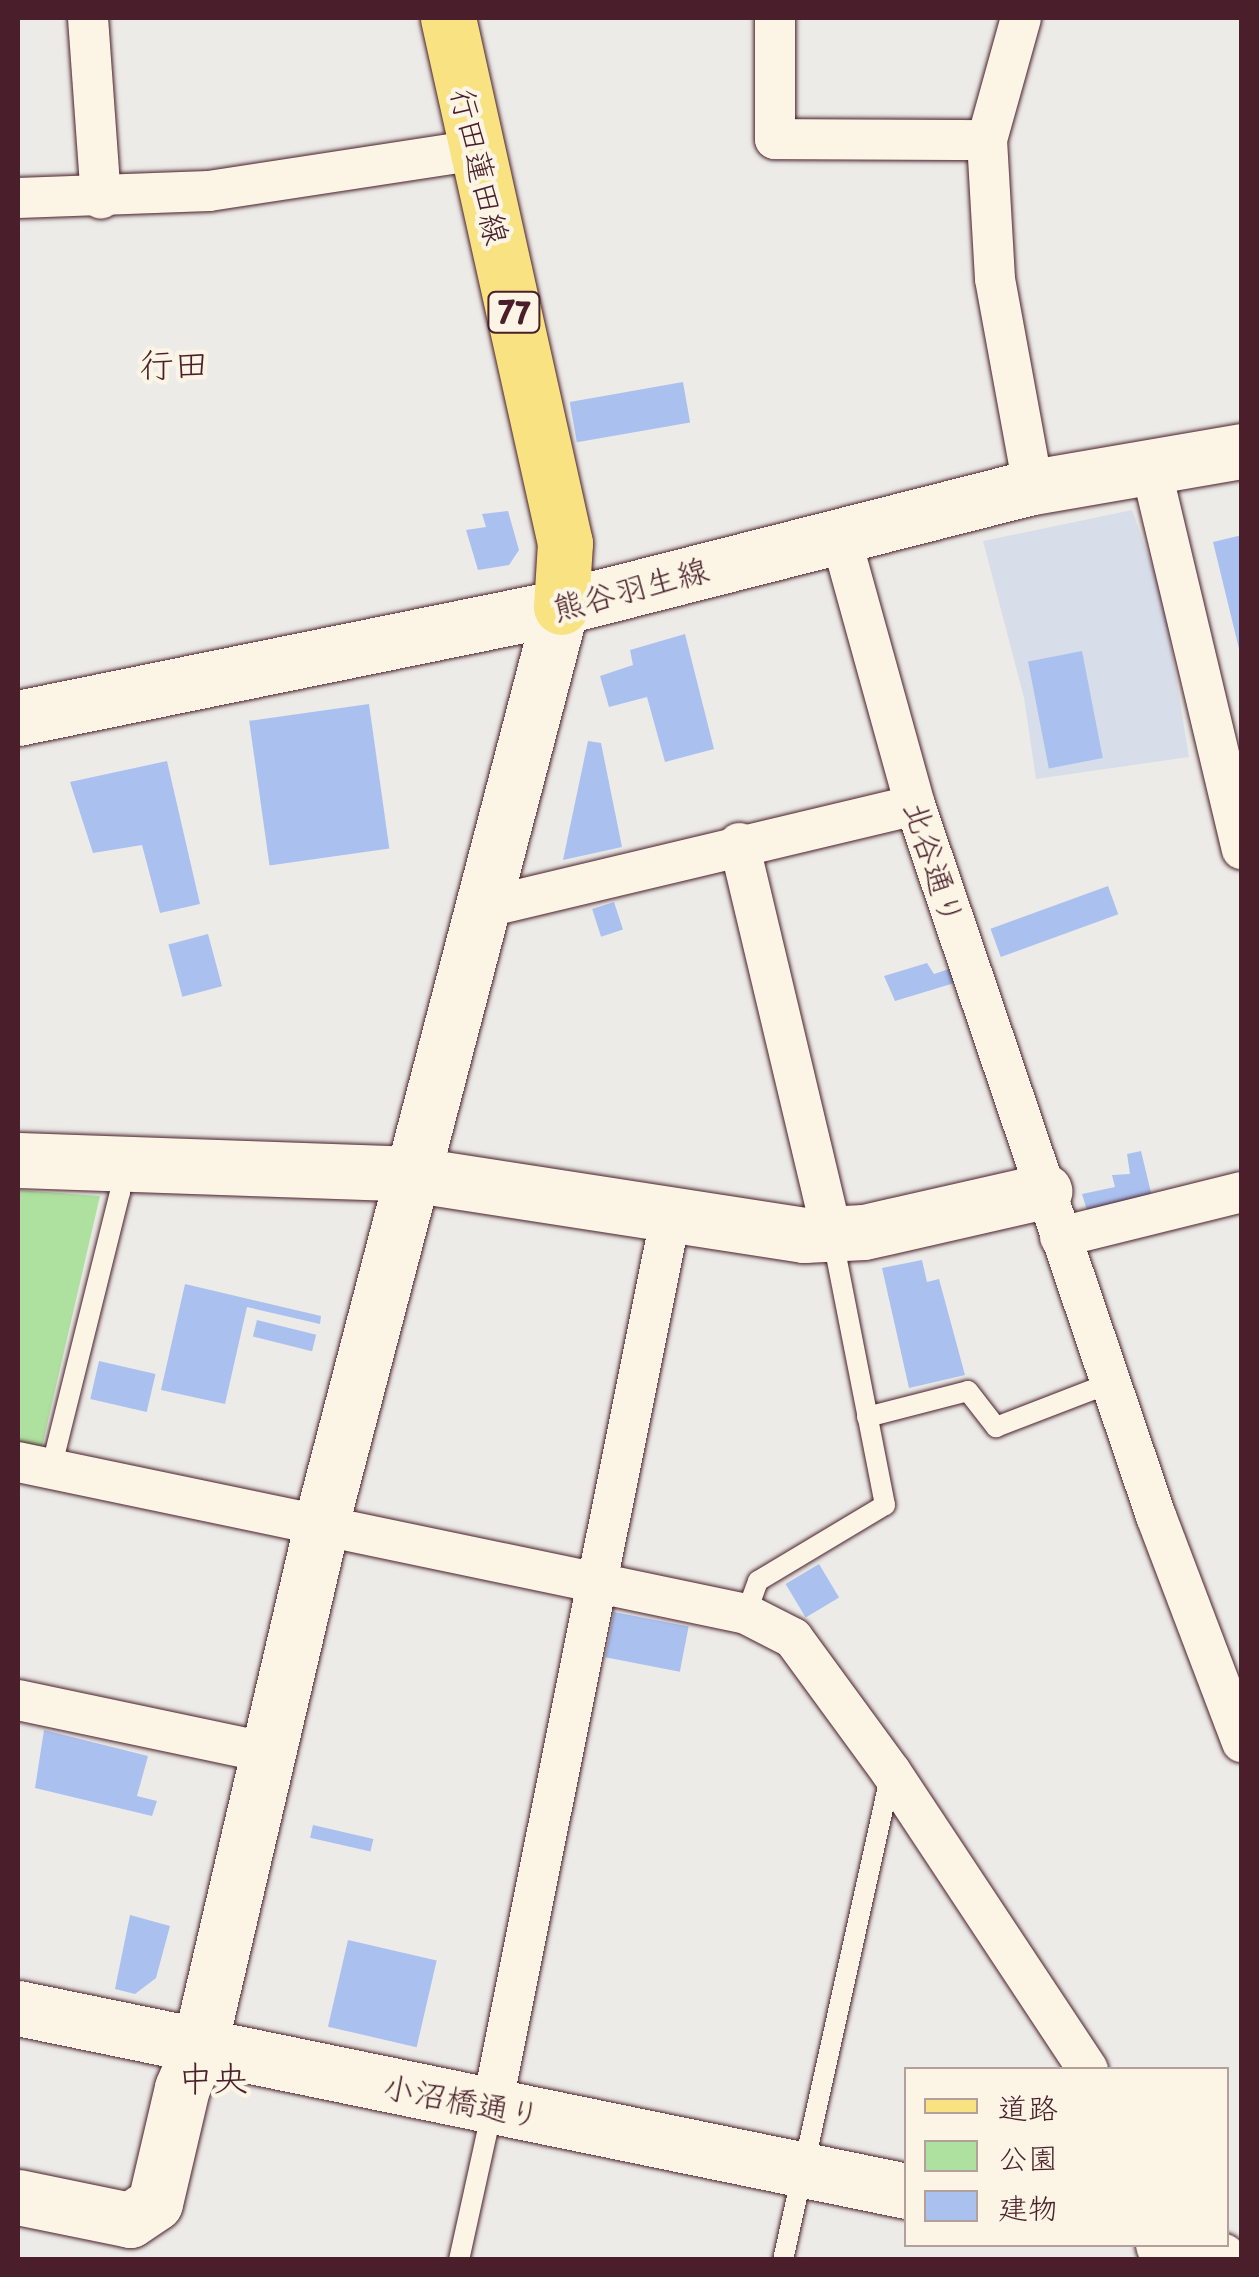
<!DOCTYPE html>
<meta charset="utf-8">
<style>
body{margin:0}
#map{position:relative;width:1259px;height:2277px;overflow:hidden;background:#ecebe7;font-family:"Playpen Sans","Klee One",sans-serif}
div>[style]{position:absolute}
.built>*{inset:0;background:#d8dee9}
.green>*{inset:0;background:#aee0a0}
.building>*{inset:0;background:#aac1ef;transform-origin:0 0}
.roads{filter:drop-shadow(0 0 2px #4a1f2b) drop-shadow(0 0 2px #4a1f2b)}
.lane>*{height:20px;margin:-10px;padding:0 10px;transform-origin:10px;border-radius:10px;background:#fcf5e5}
.street>*{height:40px;margin:-20px;padding:0 20px;transform-origin:20px;border-radius:20px;background:#fcf5e5}
.secondary>*{height:55px;margin:-27.5px;padding:0 27.5px;transform-origin:27.5px;border-radius:27.5px;background:#fcf5e5}
.primary>*{height:55px;margin:-27.5px;padding:0 27.5px;transform-origin:27.5px;border-radius:27.5px;background:#f8e281}
span{translate:-50% -50%;white-space:nowrap;text-align:center;line-height:1.15;-webkit-text-stroke:9px #fcf5e5;paint-order:stroke}
.shield-label span{padding:2px 8px;background:#fcf5e5;border:2px solid;border-radius:8px;-webkit-text-stroke-width:0}
.shield-label{font-size:30px;color:#4a1f2b;font-weight:700}
.street-label{font-size:32px;color:#4a1f2b}
.neighbourhood-label{font-size:35px;color:#4a1f2b}
.frame{position:absolute;inset:0;border:20px solid #4a1f2b;pointer-events:none}
.legend{position:absolute;left:904px;top:2067px;width:325px;height:180px;box-sizing:border-box;background:#fcf5e5;border:2px solid #b59f9b;margin:0;padding:12px 18px;list-style:none;font-size:30px;color:#4a1f2b}
.legend li{display:flex;align-items:center;gap:20px;height:50px}
.legend b{width:50px;border:2px solid #b59f9b}
</style>
<div id="map">
<div class="built">
<i style="clip-path:polygon(1132px 510px,1163px 597px,1189px 757px,1036px 779px,1024px 698px,983px 541px)"></i>
</div>
<div class="green">
<i style="clip-path:polygon(18px 1190px,100px 1196px,41px 1451px,18px 1446px)"></i>
</div>
<div class="building">
<i style="left:683px;top:382px;width:41px;height:115px;rotate:80deg"></i>
<i style="clip-path:polygon(508px 511px,519px 550px,509px 565px,478px 570px,466px 530px,486px 527px,482px 514px)"></i>
<i style="clip-path:polygon(1242px 535px,1242px 653px,1240px 653px,1213px 542px)"></i>
<i style="clip-path:polygon(685px 634px,714px 749px,665px 762px,647px 697px,609px 707px,600px 676px,633px 665px,630px 650px)"></i>
<i style="left:1082px;top:651px;width:109px;height:55px;rotate:79deg"></i>
<i style="left:369px;top:704px;width:146px;height:121px;rotate:82deg"></i>
<i style="clip-path:polygon(588px 741px,601px 743px,622px 847px,563px 860px)"></i>
<i style="clip-path:polygon(167px 761px,200px 904px,160px 913px,142px 845px,93px 853px,70px 782px)"></i>
<i style="left:1108px;top:886px;width:30px;height:125px;rotate:70deg"></i>
<i style="left:614px;top:902px;width:29px;height:23px;rotate:72deg"></i>
<i style="left:208px;top:934px;width:54px;height:41px;rotate:75deg"></i>
<i style="clip-path:polygon(927px 963px,934px 974px,955px 967px,961px 981px,895px 1001px,884px 976px)"></i>
<i style="clip-path:polygon(1141px 1151px,1153px 1201px,1089px 1217px,1082px 1194px,1115px 1187px,1112px 1175px,1130px 1174px,1127px 1154px)"></i>
<i style="clip-path:polygon(922px 1260px,927px 1282px,939px 1279px,965px 1375px,909px 1388px,882px 1268px)"></i>
<i style="clip-path:polygon(185px 1284px,321px 1316px,320px 1324px,247px 1307px,225px 1404px,161px 1390px)"></i>
<i style="left:257px;top:1320px;width:61px;height:17px;rotate:14deg"></i>
<i style="left:99px;top:1361px;width:58px;height:39px;rotate:13deg"></i>
<i style="left:819px;top:1564px;width:39px;height:39px;rotate:59deg"></i>
<i style="left:614px;top:1612px;width:76px;height:46px;rotate:11deg"></i>
<i style="clip-path:polygon(44px 1730px,148px 1756px,137px 1796px,157px 1801px,152px 1816px,35px 1788px)"></i>
<i style="left:313px;top:1825px;width:62px;height:13px;rotate:13deg"></i>
<i style="clip-path:polygon(130px 1915px,170px 1926px,156px 1978px,135px 1994px,115px 1989px)"></i>
<i style="left:348px;top:1940px;width:91px;height:89px;rotate:13deg"></i>
</div>
<div class="roads">
<div class="lane">
<i style="left:867px;top:1417px;width:104px;rotate:-14.4deg"></i>
<i style="left:968px;top:1391px;width:46px;rotate:52.1deg"></i>
<i style="left:996px;top:1427px;width:122px;rotate:-21.1deg"></i>
<i style="left:51px;top:1469px;width:284px;rotate:-76deg"></i>
<i style="left:120px;top:1193px;width:28px;rotate:-88deg"></i>
<i style="left:746px;top:1614px;width:35px;rotate:-70deg"></i>
<i style="left:758px;top:1581px;width:148px;rotate:-30.9deg"></i>
<i style="left:885px;top:1505px;width:274px;rotate:-101.1deg"></i>
<i style="left:459px;top:2260px;width:154px;rotate:-77.6deg"></i>
<i style="left:783px;top:2260px;width:498px;rotate:-77.5deg"></i>
</div>
<div class="street">
<i style="left:88px;top:18px;width:181px;rotate:85.9deg"></i>
<i style="left:775px;top:18px;width:121px;rotate:90deg"></i>
<i style="left:775px;top:139px;width:212px;rotate:0.3deg"></i>
<i style="left:1021px;top:18px;width:127px;rotate:105.6deg"></i>
<i style="left:987px;top:140px;width:139px;rotate:86.7deg"></i>
<i style="left:995px;top:279px;width:211px;rotate:79.6deg"></i>
<i style="left:18px;top:198px;width:191px;rotate:-2.1deg"></i>
<i style="left:209px;top:191px;width:272px;rotate:-8.7deg"></i>
<i style="left:1150px;top:464px;width:396px;rotate:76.6deg"></i>
<i style="left:839px;top:531px;width:284px;rotate:74.5deg"></i>
<i style="left:915px;top:805px;width:751px;rotate:71.28deg"></i>
<i style="left:1156px;top:1516px;width:242px;rotate:69.2deg"></i>
<i style="left:739px;top:843px;width:402px;rotate:76.6deg"></i>
<i style="left:483px;top:908px;width:444px;rotate:-13.4deg"></i>
<i style="left:1060px;top:1237px;width:187px;rotate:-13.9deg"></i>
<i style="left:18px;top:1462px;width:744px;rotate:11.79deg"></i>
<i style="left:746px;top:1614px;width:53px;rotate:27.1deg"></i>
<i style="left:793px;top:1638px;width:166px;rotate:53.8deg"></i>
<i style="left:891px;top:1772px;width:357px;rotate:56.5deg"></i>
<i style="left:18px;top:1700px;width:258px;rotate:11.9deg"></i>
<i style="left:492px;top:2106px;width:910px;rotate:-78.65deg"></i>
</div>
<div class="secondary">
<i style="left:18px;top:718px;width:554px;rotate:-11.55deg"></i>
<i style="left:561px;top:607px;width:487px;rotate:-14.3deg"></i>
<i style="left:1033px;top:487px;width:212px;rotate:-9.8deg"></i>
<i style="left:18px;top:1160px;width:392px;rotate:2deg"></i>
<i style="left:410px;top:1174px;width:399px;rotate:8.8deg"></i>
<i style="left:804px;top:1235px;width:60px;rotate:-2.9deg"></i>
<i style="left:864px;top:1232px;width:185px;rotate:-12.8deg"></i>
<i style="left:18px;top:2008px;width:907px;rotate:11.64deg"></i>
<i style="left:18px;top:2197px;width:114px;rotate:11.6deg"></i>
<i style="left:130px;top:2220px;width:30px;rotate:-34deg"></i>
<i style="left:155px;top:2203px;width:118px;rotate:-76.8deg"></i>
<i style="left:182px;top:2088px;width:43px;rotate:-67deg"></i>
<i style="left:199px;top:2048px;width:562px;rotate:-76.83deg"></i>
<i style="left:327px;top:1501px;width:924px;rotate:-75.33deg"></i>
<i style="left:1163px;top:2244px;width:59px;rotate:15.7deg"></i>
</div>
<div class="primary">
<i style="left:448px;top:18px;width:538px;rotate:77.44deg"></i>
<i style="left:565px;top:543px;width:64px;rotate:93.6deg"></i>
</div>
</div>
<div class="shield-label">
<span style="left:514px;top:312px">77</span>
</div>
<div class="street-label">
<span style="left:481px;top:166px;rotate:77deg">行田蓮田線</span>
<span style="left:630px;top:588px;rotate:-15deg">熊谷羽生線</span>
<span style="left:935px;top:863px;rotate:72deg">北谷通り</span>
<span style="left:462px;top:2100px;rotate:11deg">小沼橋通り</span>
</div>
<div class="neighbourhood-label">
<span style="left:174px;top:363px">行田</span>
<span style="left:213px;top:2077px">中央</span>
</div>
<div class="frame"></div>
<ul class="legend">
<li><b style="height:12px;background:#f8e281"></b>道路</li>
<li><b style="height:28px;background:#aee0a0"></b>公園</li>
<li><b style="height:28px;background:#aac1ef"></b>建物</li>
</ul>
</div>
